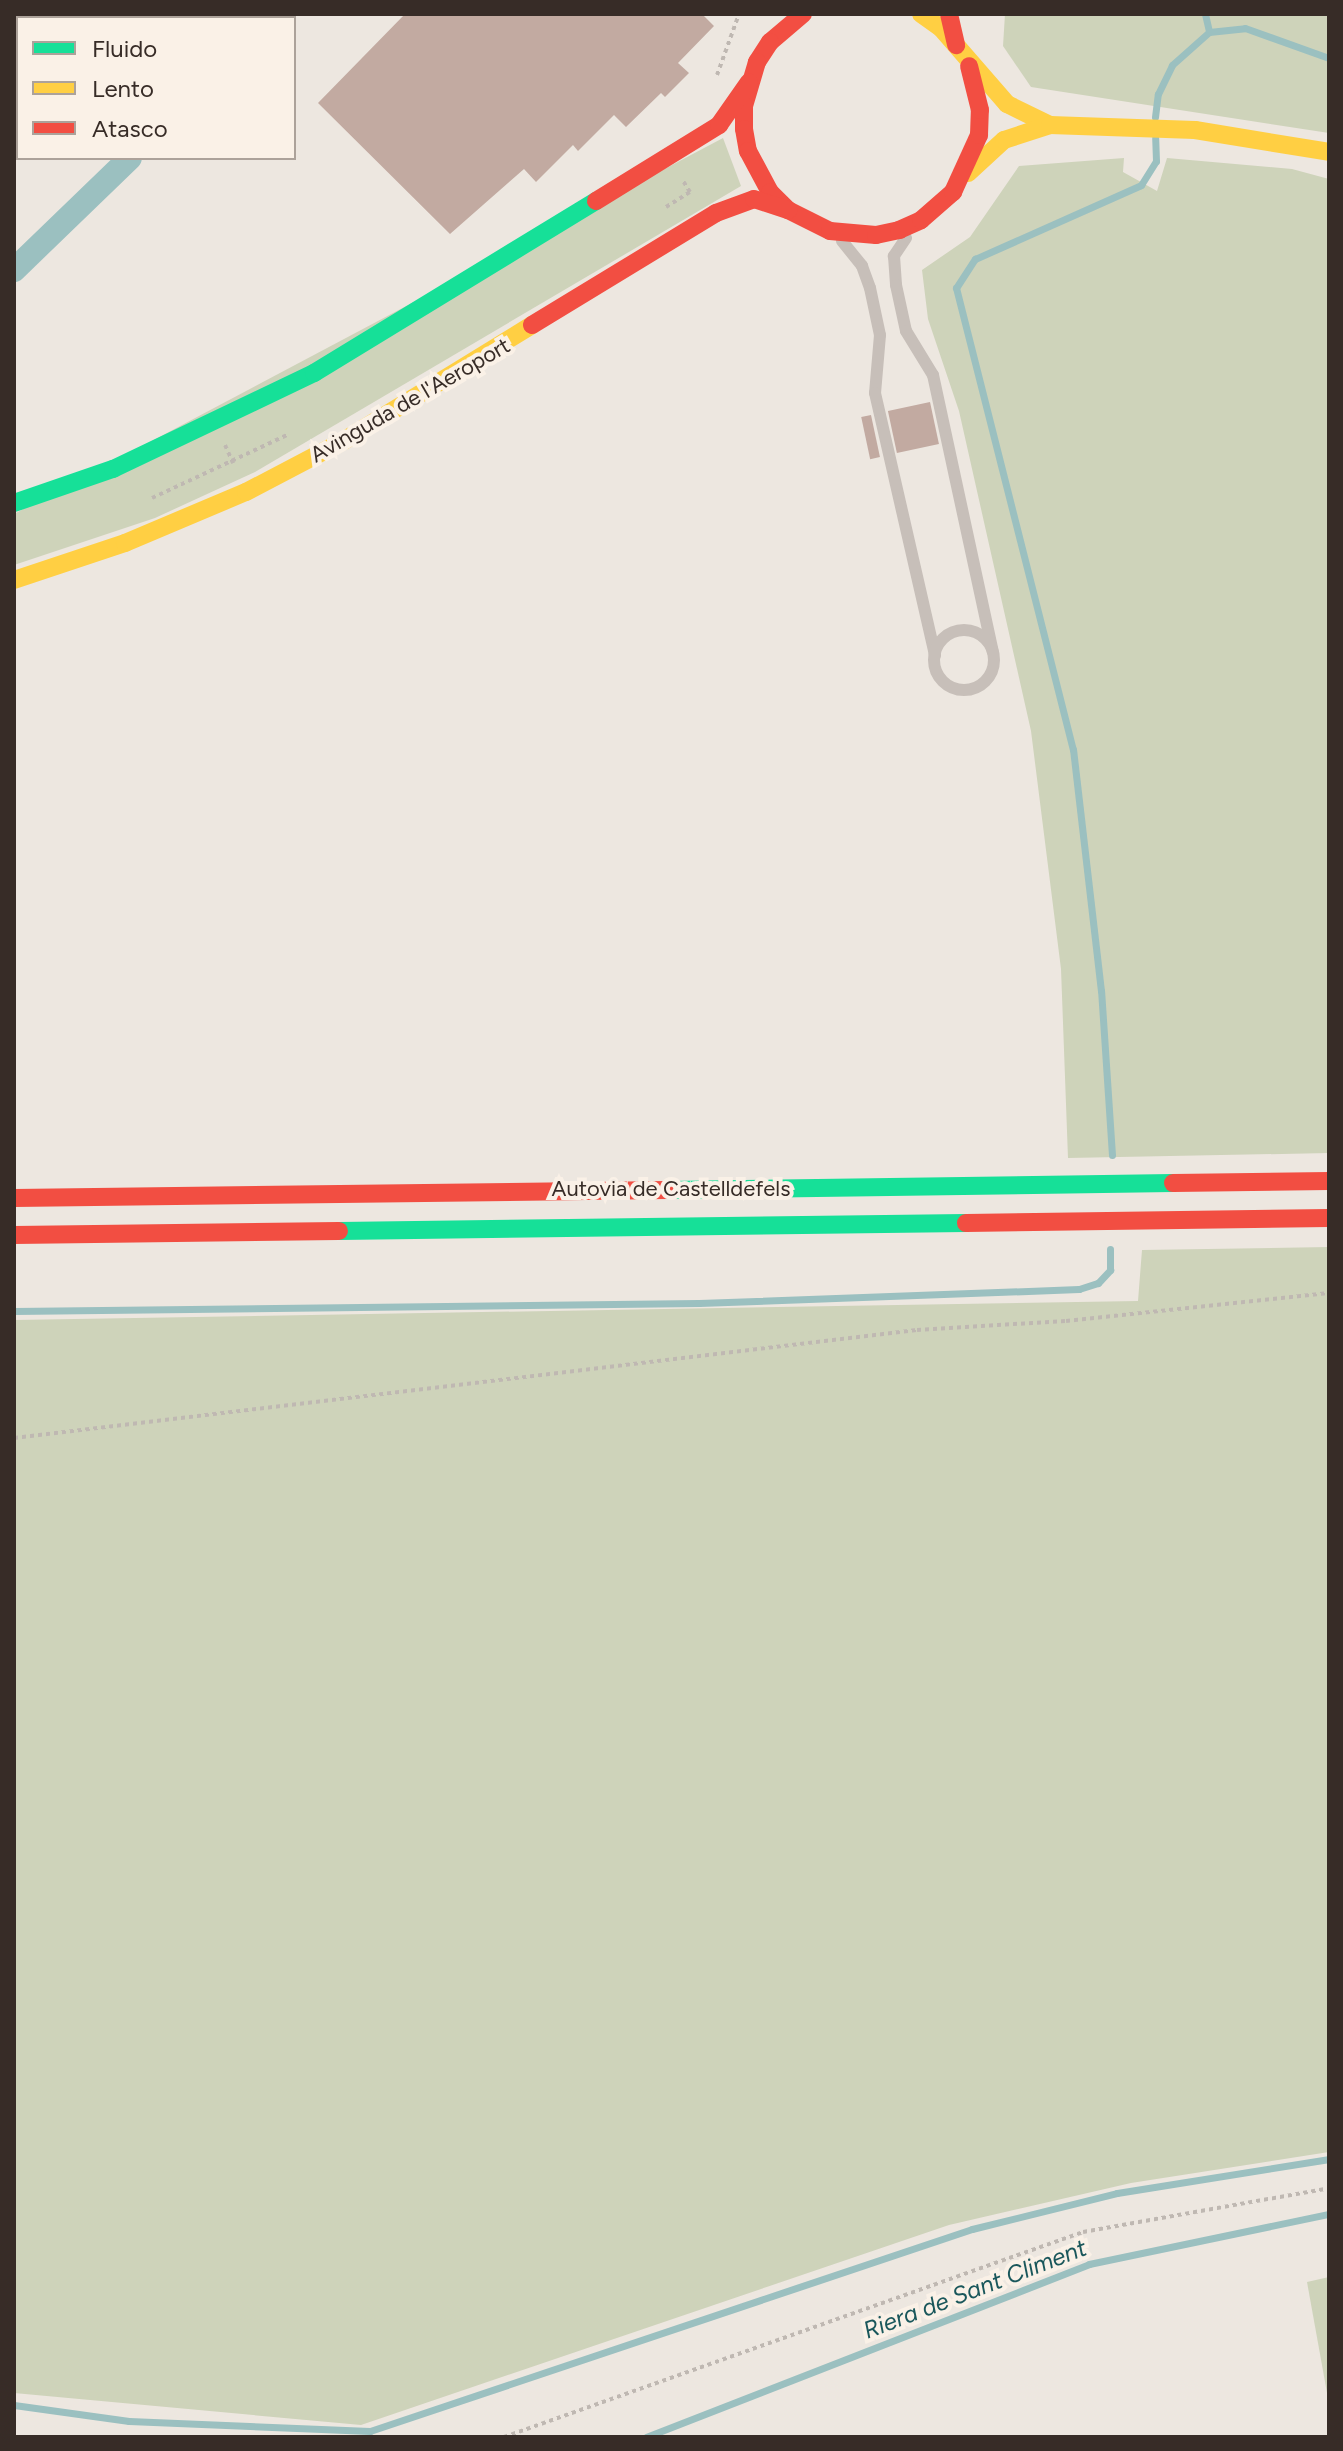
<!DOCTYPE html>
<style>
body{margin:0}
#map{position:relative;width:1343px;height:2451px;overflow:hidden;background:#ede7e0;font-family:Figtree,sans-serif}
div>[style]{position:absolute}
.green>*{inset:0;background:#ced3ba}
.stream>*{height:7px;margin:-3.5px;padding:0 3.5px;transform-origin:3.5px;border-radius:3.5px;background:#9bc0c0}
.canal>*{height:24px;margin:-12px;padding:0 12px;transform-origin:12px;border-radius:12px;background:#9bc0c0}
.building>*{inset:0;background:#c2aaa1;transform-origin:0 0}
.path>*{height:4px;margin-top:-2px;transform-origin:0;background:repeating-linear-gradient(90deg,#bfb8b2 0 4px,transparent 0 8px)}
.lane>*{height:12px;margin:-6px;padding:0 6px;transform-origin:6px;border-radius:6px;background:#c7bfb9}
.lane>.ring{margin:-6px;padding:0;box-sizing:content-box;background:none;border:12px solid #c7bfb9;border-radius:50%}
.fast>*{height:18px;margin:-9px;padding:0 9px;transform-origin:9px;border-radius:9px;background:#16e098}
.slow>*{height:18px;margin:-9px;padding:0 9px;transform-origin:9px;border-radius:9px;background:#ffcf43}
.jam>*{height:18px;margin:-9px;padding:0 9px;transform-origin:9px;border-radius:9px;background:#f24e42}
span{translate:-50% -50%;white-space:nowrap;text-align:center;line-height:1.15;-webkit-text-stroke:8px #faf1e7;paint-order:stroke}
.street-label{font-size:22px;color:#372c27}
.water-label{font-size:24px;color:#1a575b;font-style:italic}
.frame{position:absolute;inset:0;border:16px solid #372c27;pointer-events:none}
.legend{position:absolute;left:16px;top:16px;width:280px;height:144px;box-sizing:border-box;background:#faf1e7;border:2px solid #aca29a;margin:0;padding:10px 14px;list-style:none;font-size:24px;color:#372c27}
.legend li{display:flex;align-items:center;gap:16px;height:40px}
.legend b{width:40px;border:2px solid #aca29a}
</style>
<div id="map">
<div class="green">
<i style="clip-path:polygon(1005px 14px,1329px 14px,1329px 133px,1031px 87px,1003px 46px)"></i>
<i style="clip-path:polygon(723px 138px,741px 186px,255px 472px,155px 518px,14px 565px,14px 514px)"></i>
<i style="clip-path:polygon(1124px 158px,1123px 172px,1157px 191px,1167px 158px,1292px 169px,1329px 179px,1329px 1153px,1068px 1158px,1061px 969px,1031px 731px,959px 411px,928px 319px,922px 270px,970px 237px,1019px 166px)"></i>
<i style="clip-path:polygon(1329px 1247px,1329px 2152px,1131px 2183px,949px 2225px,361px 2425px,14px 2393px,14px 1320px,1138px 1301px,1142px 1250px)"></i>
<i style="clip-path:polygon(1329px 2277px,1329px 2404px,1307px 2282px)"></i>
</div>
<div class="stream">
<i style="left:1205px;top:14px;width:18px;rotate:77deg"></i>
<i style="left:1155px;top:117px;width:23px;rotate:-83deg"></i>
<i style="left:1158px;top:94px;width:32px;rotate:-64deg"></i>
<i style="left:1172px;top:65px;width:50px;rotate:-41.7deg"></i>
<i style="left:1209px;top:32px;width:36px;rotate:-6deg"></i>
<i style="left:1245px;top:28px;width:89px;rotate:19.7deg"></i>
<i style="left:1112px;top:1155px;width:164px;rotate:-93.8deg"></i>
<i style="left:1101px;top:991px;width:243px;rotate:-96.6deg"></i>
<i style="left:1073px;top:750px;width:477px;rotate:-104.2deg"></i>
<i style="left:956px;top:288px;width:35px;rotate:-57deg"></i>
<i style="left:975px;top:259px;width:182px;rotate:-24deg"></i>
<i style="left:1141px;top:185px;width:28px;rotate:-58deg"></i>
<i style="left:1156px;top:161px;width:23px;rotate:-92deg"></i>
<i style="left:14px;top:1311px;width:685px;rotate:-0.67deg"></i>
<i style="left:699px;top:1303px;width:380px;rotate:-2.1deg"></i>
<i style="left:1079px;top:1289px;width:20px;rotate:-18deg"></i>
<i style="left:1098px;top:1283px;width:18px;rotate:-47deg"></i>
<i style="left:1110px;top:1270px;width:21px;rotate:-90deg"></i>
<i style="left:14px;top:2405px;width:116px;rotate:7.9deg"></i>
<i style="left:129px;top:2421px;width:241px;rotate:2.4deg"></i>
<i style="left:370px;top:2431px;width:635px;rotate:-18.55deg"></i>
<i style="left:972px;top:2229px;width:149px;rotate:-13.9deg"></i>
<i style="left:1117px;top:2193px;width:215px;rotate:-9.1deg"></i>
<i style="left:646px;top:2437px;width:476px;rotate:-21.3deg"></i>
<i style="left:1089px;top:2264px;width:245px;rotate:-11.8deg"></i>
</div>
<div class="canal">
<i style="left:275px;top:18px;width:6px;rotate:-45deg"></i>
<i style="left:14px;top:270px;width:161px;rotate:-44deg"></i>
</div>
<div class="building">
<i style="clip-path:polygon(405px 14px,702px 14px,714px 26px,678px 63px,689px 73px,665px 97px,661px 93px,626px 127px,614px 115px,578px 151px,573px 145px,536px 182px,524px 169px,450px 234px,318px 103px)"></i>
<i style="left:930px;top:402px;width:43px;height:43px;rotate:78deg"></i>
<i style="left:871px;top:415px;width:43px;height:10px;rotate:78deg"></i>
</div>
<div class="path">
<i style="left:717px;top:75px;width:65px;rotate:-70.2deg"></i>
<i style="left:666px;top:207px;width:28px;rotate:-32deg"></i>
<i style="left:690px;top:192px;width:15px;rotate:-122deg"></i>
<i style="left:225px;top:445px;width:20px;rotate:66deg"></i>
<i style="left:152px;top:498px;width:151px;rotate:-25deg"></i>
<i style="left:14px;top:1438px;width:909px;rotate:-6.82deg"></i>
<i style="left:917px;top:1330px;width:149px;rotate:-3.5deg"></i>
<i style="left:1066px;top:1321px;width:264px;rotate:-6.1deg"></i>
<i style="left:504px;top:2437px;width:614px;rotate:-19.5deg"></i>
<i style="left:1083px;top:2232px;width:250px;rotate:-10.1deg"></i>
</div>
<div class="lane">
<i style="left:906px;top:238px;width:22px;rotate:124deg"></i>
<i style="left:894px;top:256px;width:29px;rotate:86deg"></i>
<i style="left:896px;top:285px;width:47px;rotate:77.7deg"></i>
<i style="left:906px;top:331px;width:52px;rotate:58.5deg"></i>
<i style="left:933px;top:375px;width:283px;rotate:77.8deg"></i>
<i style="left:842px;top:241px;width:32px;rotate:51deg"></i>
<i style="left:862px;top:266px;width:23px;rotate:70deg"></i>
<i style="left:870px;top:288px;width:48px;rotate:78deg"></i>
<i style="left:880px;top:335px;width:58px;rotate:94.9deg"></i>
<i style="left:875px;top:393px;width:269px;rotate:77.1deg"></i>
<i class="ring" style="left:934px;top:630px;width:48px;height:48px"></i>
</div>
<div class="fast">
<i style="left:19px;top:18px;width:6px;rotate:-45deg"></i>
<i style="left:14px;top:503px;width:105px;rotate:-19deg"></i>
<i style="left:113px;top:469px;width:223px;rotate:-25.5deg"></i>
<i style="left:314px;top:373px;width:330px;rotate:-31.4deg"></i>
<i style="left:666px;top:1190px;width:507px;rotate:-0.79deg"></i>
<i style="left:339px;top:1231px;width:627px;rotate:-0.73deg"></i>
</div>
<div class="slow">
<i style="left:921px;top:14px;width:24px;rotate:35deg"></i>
<i style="left:941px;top:28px;width:101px;rotate:49deg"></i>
<i style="left:1007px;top:104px;width:48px;rotate:26deg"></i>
<i style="left:968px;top:173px;width:49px;rotate:-42.5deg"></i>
<i style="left:1004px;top:140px;width:48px;rotate:-18.1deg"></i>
<i style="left:1050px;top:125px;width:145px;rotate:2deg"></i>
<i style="left:1195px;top:130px;width:136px;rotate:9.3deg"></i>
<i style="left:14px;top:580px;width:117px;rotate:-18.4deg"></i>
<i style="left:125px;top:543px;width:131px;rotate:-22.9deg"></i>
<i style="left:246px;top:492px;width:112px;rotate:-27.7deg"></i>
<i style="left:345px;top:440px;width:220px;rotate:-31.6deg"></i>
</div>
<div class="jam">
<i style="left:803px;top:14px;width:43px;rotate:139.7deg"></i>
<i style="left:770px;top:42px;width:24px;rotate:123deg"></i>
<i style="left:757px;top:62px;width:46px;rotate:106.5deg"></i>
<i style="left:744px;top:106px;width:23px;rotate:90deg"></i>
<i style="left:744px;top:129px;width:22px;rotate:80deg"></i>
<i style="left:748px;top:151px;width:47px;rotate:61.8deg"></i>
<i style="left:770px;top:192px;width:25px;rotate:45deg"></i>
<i style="left:788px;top:210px;width:47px;rotate:26.6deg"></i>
<i style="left:830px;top:231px;width:46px;rotate:5deg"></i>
<i style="left:876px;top:235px;width:24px;rotate:-12deg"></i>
<i style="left:899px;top:230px;width:24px;rotate:-24deg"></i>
<i style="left:921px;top:220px;width:43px;rotate:-41.2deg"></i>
<i style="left:953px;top:192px;width:63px;rotate:-65.5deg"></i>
<i style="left:979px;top:135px;width:25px;rotate:-88deg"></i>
<i style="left:980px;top:110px;width:45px;rotate:-104deg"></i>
<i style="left:949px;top:14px;width:32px;rotate:77deg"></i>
<i style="left:596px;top:201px;width:145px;rotate:-31.7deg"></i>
<i style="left:719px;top:125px;width:52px;rotate:-55.1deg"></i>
<i style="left:532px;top:325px;width:215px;rotate:-31.3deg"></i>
<i style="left:716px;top:213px;width:40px;rotate:-20.2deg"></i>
<i style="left:754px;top:199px;width:36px;rotate:18deg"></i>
<i style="left:1173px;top:1183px;width:156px;rotate:-0.7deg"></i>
<i style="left:14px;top:1198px;width:652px;rotate:-0.7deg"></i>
<i style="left:966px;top:1223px;width:363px;rotate:-0.8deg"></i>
<i style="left:14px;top:1235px;width:325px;rotate:-0.7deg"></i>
</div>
<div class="street-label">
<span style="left:410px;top:400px;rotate:-30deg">Avinguda de l'Aeroport</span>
<span style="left:671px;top:1189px">Autovia de Castelldefels</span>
</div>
<div class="water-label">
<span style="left:975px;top:2289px;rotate:-21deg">Riera de Sant Climent</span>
</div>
<div class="frame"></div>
<ul class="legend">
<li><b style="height:10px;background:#16e098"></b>Fluido</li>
<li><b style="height:10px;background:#ffcf43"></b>Lento</li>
<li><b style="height:10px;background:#f24e42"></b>Atasco</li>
</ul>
</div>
